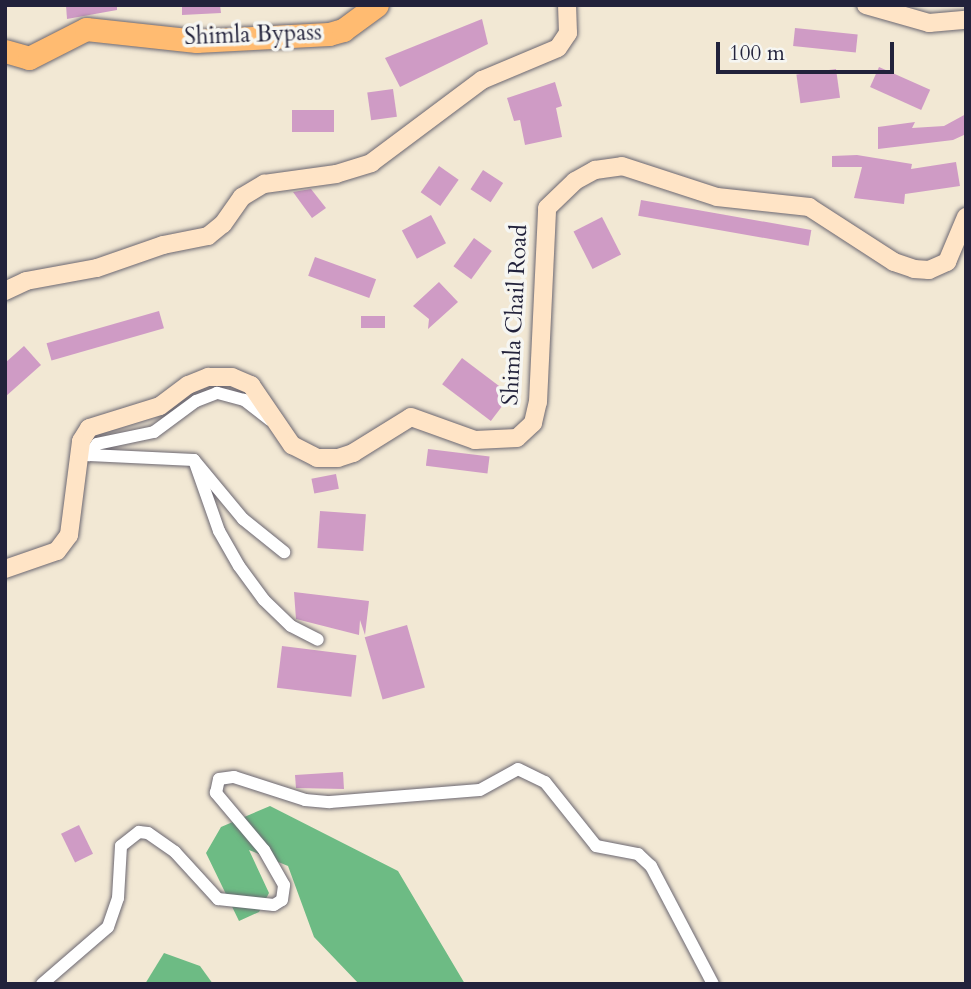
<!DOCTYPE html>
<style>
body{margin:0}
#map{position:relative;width:971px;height:989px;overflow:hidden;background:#f2e8d4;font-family:Cardo,serif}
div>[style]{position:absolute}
.forest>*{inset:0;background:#6dbb84}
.building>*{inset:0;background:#cf9bc5;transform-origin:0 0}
.roads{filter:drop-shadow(0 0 2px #6b6771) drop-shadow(0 0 2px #6b6771)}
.street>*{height:12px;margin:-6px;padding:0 6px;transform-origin:6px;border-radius:6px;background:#fff}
.secondary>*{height:18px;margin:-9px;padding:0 9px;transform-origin:9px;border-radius:9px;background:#ffe4c6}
.highway>*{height:23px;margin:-11.5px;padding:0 11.5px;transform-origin:11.5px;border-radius:11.5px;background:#ffbb71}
span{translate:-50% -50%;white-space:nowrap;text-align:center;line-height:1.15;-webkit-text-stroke:7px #f6f6f2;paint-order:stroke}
.street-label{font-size:23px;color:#22223b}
.frame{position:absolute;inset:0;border:7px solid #22223b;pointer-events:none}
.scale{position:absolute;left:716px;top:42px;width:178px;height:32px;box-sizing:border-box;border:4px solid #22223b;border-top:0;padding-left:9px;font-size:21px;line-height:24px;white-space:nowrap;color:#22223b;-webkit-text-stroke:5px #f6f6f2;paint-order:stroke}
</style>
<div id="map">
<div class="forest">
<i style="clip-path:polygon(270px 806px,398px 871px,465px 984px,359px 984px,314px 937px,288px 866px,249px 850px,269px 893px,259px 912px,239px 921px,206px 853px,221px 827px)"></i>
<i style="clip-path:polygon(164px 953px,200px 966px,213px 984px,145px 984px)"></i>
</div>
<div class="building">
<i style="clip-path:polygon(66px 5px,117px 5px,117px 10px,67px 19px)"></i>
<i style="clip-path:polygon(182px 5px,220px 5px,221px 13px,182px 15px)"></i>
<i style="clip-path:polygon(482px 19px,488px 44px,400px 87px,385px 58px)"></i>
<i style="left:795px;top:28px;width:63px;height:18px;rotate:6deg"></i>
<i style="left:879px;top:67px;width:56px;height:22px;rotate:24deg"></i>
<i style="left:836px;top:69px;width:29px;height:40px;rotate:82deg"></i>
<i style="clip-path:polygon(555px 82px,562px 106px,556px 108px,562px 137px,525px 145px,520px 120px,514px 121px,507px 98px)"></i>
<i style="left:393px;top:89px;width:28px;height:26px;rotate:82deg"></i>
<i style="left:292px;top:110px;width:42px;height:22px"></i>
<i style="clip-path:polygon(966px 114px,966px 134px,953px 140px,878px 149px,878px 127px,915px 122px,912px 128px,944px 126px)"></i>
<i style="clip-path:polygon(857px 155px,912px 164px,911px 169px,956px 162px,960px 186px,905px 194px,904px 204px,854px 198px,862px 167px,832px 167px,832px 156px)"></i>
<i style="left:439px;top:166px;width:24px;height:32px;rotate:35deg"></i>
<i style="left:483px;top:170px;width:24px;height:23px;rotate:33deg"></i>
<i style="clip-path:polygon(311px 189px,326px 208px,312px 218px,293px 192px)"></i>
<i style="left:641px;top:200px;width:173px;height:16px;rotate:10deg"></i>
<i style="left:431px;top:215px;width:32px;height:33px;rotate:62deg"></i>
<i style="left:602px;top:217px;width:42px;height:32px;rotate:63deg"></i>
<i style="left:474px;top:238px;width:22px;height:35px;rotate:36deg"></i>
<i style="left:315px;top:257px;width:65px;height:20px;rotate:20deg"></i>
<i style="clip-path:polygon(439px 282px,458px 302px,428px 329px,429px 319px,413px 306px)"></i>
<i style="left:159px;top:311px;width:18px;height:117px;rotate:74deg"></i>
<i style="left:361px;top:316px;width:24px;height:12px"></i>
<i style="clip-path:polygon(24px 346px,41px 365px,5px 397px,5px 363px)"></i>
<i style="left:462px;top:358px;width:61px;height:33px;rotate:37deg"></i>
<i style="left:428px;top:449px;width:62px;height:17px;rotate:7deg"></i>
<i style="left:336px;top:474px;width:15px;height:25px;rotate:79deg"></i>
<i style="left:320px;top:511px;width:46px;height:37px;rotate:4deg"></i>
<i style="clip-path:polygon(294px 592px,369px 601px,365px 635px,360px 620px,359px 635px,296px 619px)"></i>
<i style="left:407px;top:625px;width:65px;height:44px;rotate:74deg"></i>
<i style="left:282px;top:646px;width:75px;height:42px;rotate:7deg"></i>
<i style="clip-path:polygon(343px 772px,344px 789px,296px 788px,295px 775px)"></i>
<i style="left:79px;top:825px;width:32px;height:20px;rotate:64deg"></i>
</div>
<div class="roads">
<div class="street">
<i style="left:270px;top:420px;width:33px;rotate:-142deg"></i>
<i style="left:244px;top:400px;width:28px;rotate:-165deg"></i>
<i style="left:217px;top:393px;width:22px;rotate:159deg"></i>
<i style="left:196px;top:401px;width:52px;rotate:143.6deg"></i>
<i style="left:154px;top:432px;width:58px;rotate:168.1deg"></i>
<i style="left:97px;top:444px;width:14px;rotate:126deg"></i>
<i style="left:89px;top:455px;width:105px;rotate:2.7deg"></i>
<i style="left:194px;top:460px;width:77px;rotate:50.3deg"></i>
<i style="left:243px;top:519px;width:53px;rotate:38.8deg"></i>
<i style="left:194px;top:460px;width:75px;rotate:70.6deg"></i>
<i style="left:219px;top:531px;width:40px;rotate:60.3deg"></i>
<i style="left:239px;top:566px;width:42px;rotate:53.7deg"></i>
<i style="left:264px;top:600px;width:37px;rotate:44deg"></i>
<i style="left:291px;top:626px;width:30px;rotate:27deg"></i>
<i style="left:42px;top:984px;width:87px;rotate:-40.8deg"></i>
<i style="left:108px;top:927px;width:31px;rotate:-71deg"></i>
<i style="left:118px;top:898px;width:52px;rotate:-86.7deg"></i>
<i style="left:121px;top:846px;width:23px;rotate:-38deg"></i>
<i style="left:139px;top:832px;width:9px;rotate:6deg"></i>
<i style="left:148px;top:833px;width:33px;rotate:35deg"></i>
<i style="left:175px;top:852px;width:64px;rotate:47.5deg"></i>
<i style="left:218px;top:899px;width:56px;rotate:6.1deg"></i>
<i style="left:274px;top:905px;width:9px;rotate:-32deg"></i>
<i style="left:282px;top:900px;width:15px;rotate:-82deg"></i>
<i style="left:284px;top:885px;width:40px;rotate:-119.7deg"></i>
<i style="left:264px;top:850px;width:75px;rotate:-130.1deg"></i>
<i style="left:216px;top:793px;width:14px;rotate:-78deg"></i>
<i style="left:219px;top:779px;width:15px;rotate:-8deg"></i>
<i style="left:234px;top:777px;width:75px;rotate:17.9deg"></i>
<i style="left:305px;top:800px;width:25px;rotate:5deg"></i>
<i style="left:330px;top:802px;width:150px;rotate:-4.6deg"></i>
<i style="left:480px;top:790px;width:43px;rotate:-28.9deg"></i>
<i style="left:518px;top:769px;width:30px;rotate:26deg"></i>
<i style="left:545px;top:782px;width:82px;rotate:51.4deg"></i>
<i style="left:596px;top:846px;width:43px;rotate:10.8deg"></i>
<i style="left:638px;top:854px;width:18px;rotate:43deg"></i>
<i style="left:651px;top:866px;width:133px;rotate:62.3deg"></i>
</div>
<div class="secondary">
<i style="left:866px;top:5px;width:66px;rotate:15.9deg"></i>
<i style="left:929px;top:23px;width:37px;rotate:-5deg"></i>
<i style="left:5px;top:291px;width:23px;rotate:-25deg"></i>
<i style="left:26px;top:281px;width:72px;rotate:-10.4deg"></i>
<i style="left:97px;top:268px;width:70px;rotate:-19.2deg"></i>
<i style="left:163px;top:245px;width:46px;rotate:-11.3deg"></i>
<i style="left:208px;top:236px;width:19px;rotate:-39deg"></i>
<i style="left:223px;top:224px;width:33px;rotate:-55deg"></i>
<i style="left:242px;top:197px;width:26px;rotate:-31deg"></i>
<i style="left:264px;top:184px;width:73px;rotate:-7.9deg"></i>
<i style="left:336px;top:174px;width:37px;rotate:-17deg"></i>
<i style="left:371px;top:163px;width:139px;rotate:-36.8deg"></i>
<i style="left:482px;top:80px;width:82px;rotate:-22.8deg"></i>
<i style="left:558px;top:48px;width:18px;rotate:-56deg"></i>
<i style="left:568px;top:33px;width:28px;rotate:-92deg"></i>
<i style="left:5px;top:569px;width:55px;rotate:-19.1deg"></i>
<i style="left:57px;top:551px;width:20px;rotate:-53deg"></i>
<i style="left:69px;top:535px;width:95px;rotate:-82.7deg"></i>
<i style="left:81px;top:441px;width:15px;rotate:-58deg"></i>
<i style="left:89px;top:428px;width:74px;rotate:-17.2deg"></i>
<i style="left:160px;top:406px;width:35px;rotate:-37deg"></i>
<i style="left:188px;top:385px;width:22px;rotate:-22deg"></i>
<i style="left:208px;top:377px;width:24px"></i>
<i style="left:232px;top:377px;width:21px;rotate:23deg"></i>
<i style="left:251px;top:385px;width:73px;rotate:55.7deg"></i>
<i style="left:292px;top:445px;width:28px;rotate:27deg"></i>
<i style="left:317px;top:458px;width:21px"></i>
<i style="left:338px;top:458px;width:16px;rotate:-18deg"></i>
<i style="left:353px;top:453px;width:68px;rotate:-31.8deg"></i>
<i style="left:411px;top:417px;width:68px;rotate:19.8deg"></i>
<i style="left:475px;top:440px;width:42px;rotate:-2.7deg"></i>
<i style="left:517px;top:438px;width:22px;rotate:-43deg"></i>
<i style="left:533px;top:423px;width:22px;rotate:-77deg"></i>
<i style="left:538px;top:402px;width:194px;rotate:-87.3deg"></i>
<i style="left:547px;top:208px;width:39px;rotate:-44deg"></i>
<i style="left:575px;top:181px;width:23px;rotate:-29deg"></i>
<i style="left:595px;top:170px;width:27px;rotate:-8deg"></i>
<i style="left:622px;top:166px;width:100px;rotate:18.1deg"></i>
<i style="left:717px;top:197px;width:93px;rotate:6.2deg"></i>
<i style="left:809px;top:207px;width:101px;rotate:32.9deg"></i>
<i style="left:894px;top:262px;width:21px;rotate:19deg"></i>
<i style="left:914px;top:269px;width:15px;rotate:4deg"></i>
<i style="left:929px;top:270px;width:20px;rotate:-24deg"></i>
<i style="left:947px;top:262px;width:49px;rotate:-67.1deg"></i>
</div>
<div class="highway">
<i style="left:5px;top:51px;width:25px;rotate:16deg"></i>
<i style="left:29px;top:58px;width:64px;rotate:-27deg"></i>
<i style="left:86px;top:29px;width:111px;rotate:6.2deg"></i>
<i style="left:196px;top:41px;width:133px;rotate:-3deg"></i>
<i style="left:329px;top:34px;width:15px;rotate:-16deg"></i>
<i style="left:343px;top:30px;width:42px;rotate:-36.3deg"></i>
</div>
</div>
<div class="street-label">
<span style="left:253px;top:35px;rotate:-2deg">Shimla Bypass</span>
<span style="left:515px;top:315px;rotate:-87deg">Shimla Chail Road</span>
</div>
<div class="frame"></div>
<div class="scale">100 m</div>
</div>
